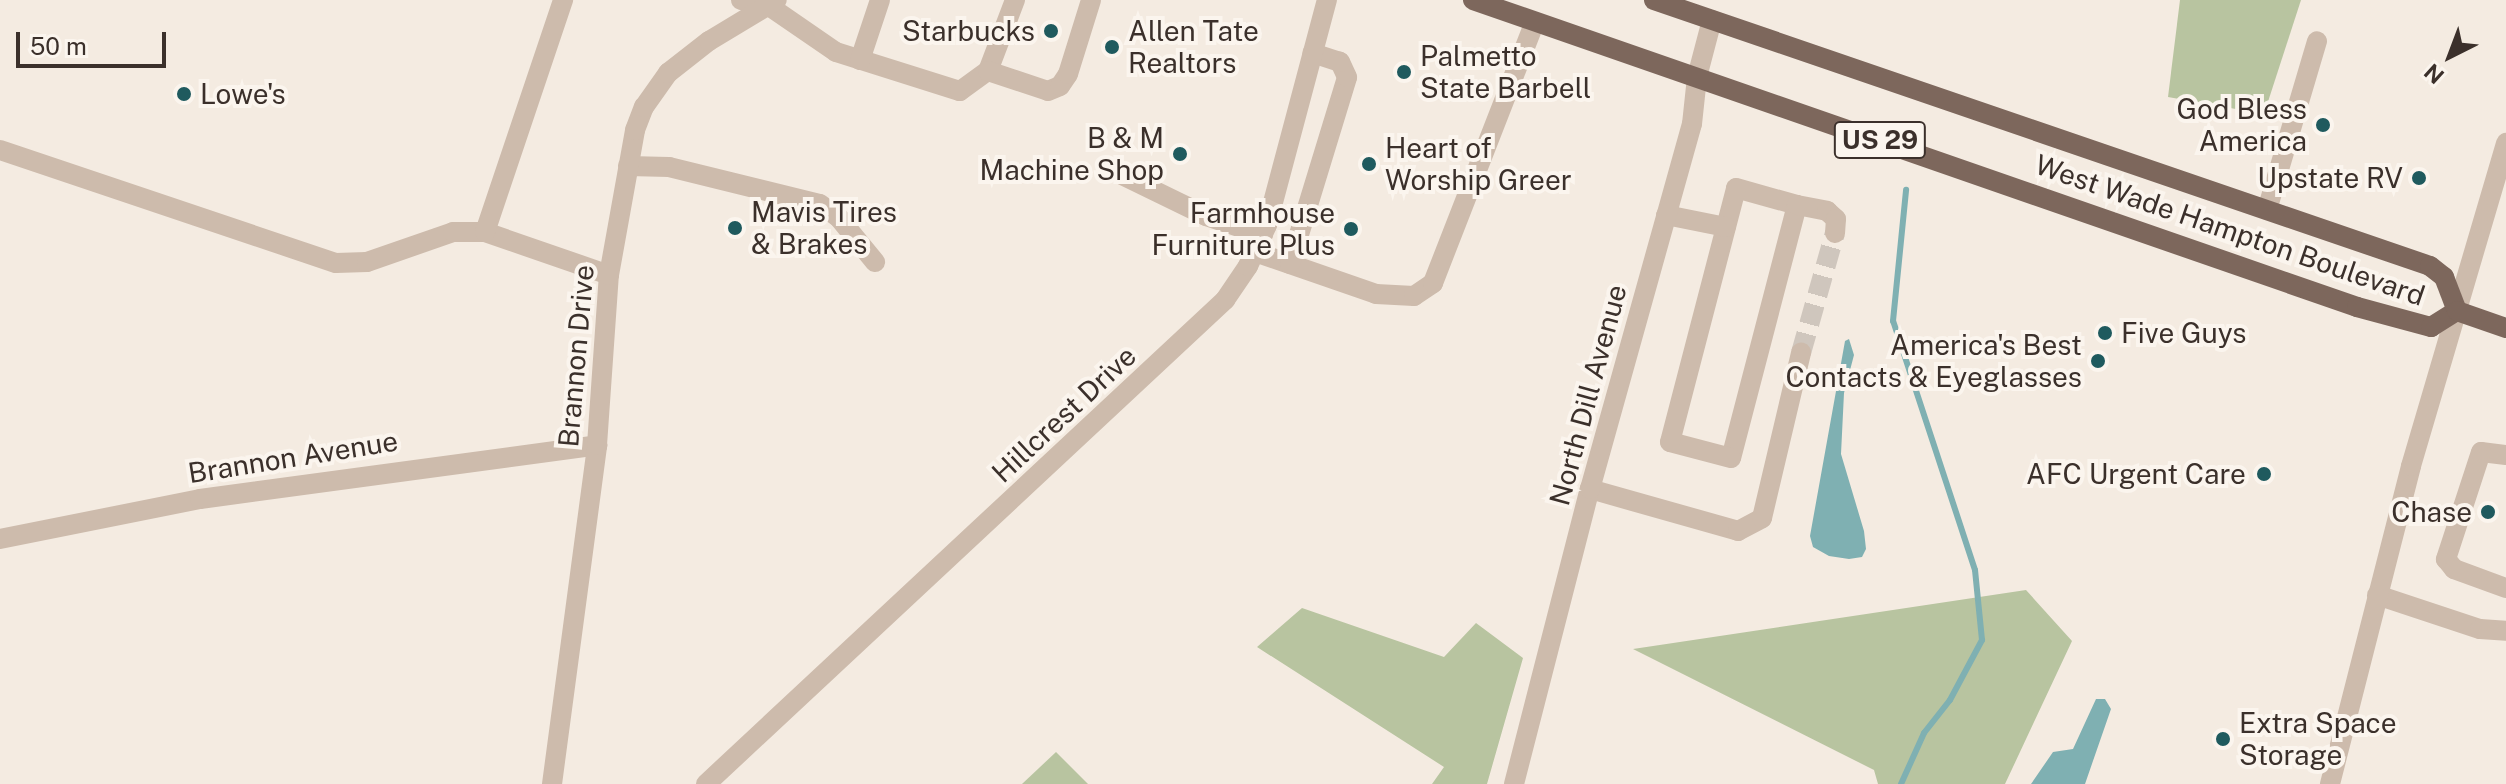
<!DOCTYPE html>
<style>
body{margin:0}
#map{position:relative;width:2506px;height:784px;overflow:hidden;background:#f4ebe1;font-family:"Public Sans",sans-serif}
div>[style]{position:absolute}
.green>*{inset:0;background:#b8c4a0}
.water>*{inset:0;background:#7fb0b2}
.stream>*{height:6px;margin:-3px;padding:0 3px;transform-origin:3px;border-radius:3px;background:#7fb0b2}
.minor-tunnel>*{height:20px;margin-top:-10px;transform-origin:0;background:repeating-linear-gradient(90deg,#cfc6bd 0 20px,transparent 0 30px)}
.minor>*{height:20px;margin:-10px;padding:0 10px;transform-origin:10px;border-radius:10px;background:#cdbbac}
.major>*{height:20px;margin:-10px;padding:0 10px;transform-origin:10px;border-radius:10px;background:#7d675c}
.dots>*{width:22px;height:22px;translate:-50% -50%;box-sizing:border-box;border:4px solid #fbf5ee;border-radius:50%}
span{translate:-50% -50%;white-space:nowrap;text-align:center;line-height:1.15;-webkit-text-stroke:8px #fbf5ee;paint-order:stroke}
.shield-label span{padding:2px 6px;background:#fbf5ee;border:2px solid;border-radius:6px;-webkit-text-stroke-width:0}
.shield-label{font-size:26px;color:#3b302b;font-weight:700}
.poi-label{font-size:28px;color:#3b302b}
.right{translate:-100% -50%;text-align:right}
.left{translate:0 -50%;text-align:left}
.street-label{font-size:28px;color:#3b302b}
.north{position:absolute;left:2410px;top:16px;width:80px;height:80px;-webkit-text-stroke:6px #fbf5ee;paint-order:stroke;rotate:222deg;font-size:22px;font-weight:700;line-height:32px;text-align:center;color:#3b302b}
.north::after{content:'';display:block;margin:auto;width:28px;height:36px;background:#3b302b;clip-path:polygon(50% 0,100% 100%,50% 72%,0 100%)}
.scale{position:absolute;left:16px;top:32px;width:150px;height:36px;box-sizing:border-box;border:4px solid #3b302b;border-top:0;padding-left:10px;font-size:24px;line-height:28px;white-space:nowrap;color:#3b302b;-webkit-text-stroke:6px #fbf5ee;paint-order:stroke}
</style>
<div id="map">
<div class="green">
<i style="clip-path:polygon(2180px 0,2301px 0,2264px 114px,2168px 97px)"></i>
<i style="clip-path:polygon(2026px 590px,2072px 641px,2005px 784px,1878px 784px,1874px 770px,1633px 649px)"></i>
<i style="clip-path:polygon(1302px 608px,1444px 657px,1476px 623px,1523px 658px,1487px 784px,1432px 784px,1444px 767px,1257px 647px)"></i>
<i style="clip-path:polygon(1056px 752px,1088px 784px,1022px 784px)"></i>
</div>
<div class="water">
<i style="clip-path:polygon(1849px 339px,1854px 355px,1844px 393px,1841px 454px,1864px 531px,1866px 549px,1862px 557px,1849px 559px,1829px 556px,1813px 547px,1810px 536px,1845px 341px)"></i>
<i style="clip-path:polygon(2096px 699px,2105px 699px,2111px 709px,2085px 784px,2031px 784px,2053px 752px,2073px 749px)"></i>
</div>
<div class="stream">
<i style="left:1901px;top:784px;width:56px;rotate:-65.7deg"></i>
<i style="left:1924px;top:733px;width:42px;rotate:-51.8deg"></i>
<i style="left:1950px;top:700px;width:68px;rotate:-61.9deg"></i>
<i style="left:1982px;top:640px;width:70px;rotate:-95.7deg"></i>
<i style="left:1975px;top:570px;width:262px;rotate:-108.2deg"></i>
<i style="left:1893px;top:321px;width:132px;rotate:-84.3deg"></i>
</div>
<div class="minor-tunnel">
<i style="left:1801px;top:353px;width:125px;rotate:-74.2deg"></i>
</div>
<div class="minor">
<i style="left:741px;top:0;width:29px;rotate:12deg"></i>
<i style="left:769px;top:6px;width:81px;rotate:34.5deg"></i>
<i style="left:836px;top:52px;width:130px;rotate:17.5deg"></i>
<i style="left:960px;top:91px;width:34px;rotate:-36deg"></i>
<i style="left:988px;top:71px;width:76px;rotate:-69.2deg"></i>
<i style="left:860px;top:60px;width:63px;rotate:-71.6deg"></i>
<i style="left:988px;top:71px;width:63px;rotate:18.4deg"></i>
<i style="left:1048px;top:91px;width:13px;rotate:-23deg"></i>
<i style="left:1060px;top:86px;width:14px;rotate:-56deg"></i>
<i style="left:1068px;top:74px;width:77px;rotate:-72.7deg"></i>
<i style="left:0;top:150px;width:354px;rotate:18.6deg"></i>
<i style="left:336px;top:263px;width:31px;rotate:-2deg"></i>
<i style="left:367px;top:262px;width:91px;rotate:-19.2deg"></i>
<i style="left:453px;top:232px;width:32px"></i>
<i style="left:485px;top:232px;width:131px;rotate:19.1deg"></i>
<i style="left:628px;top:166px;width:41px;rotate:1.4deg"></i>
<i style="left:669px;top:167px;width:155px;rotate:13.8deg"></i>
<i style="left:820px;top:204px;width:24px;rotate:36deg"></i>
<i style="left:839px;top:218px;width:57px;rotate:50.7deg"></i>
<i style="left:1120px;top:174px;width:96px;rotate:26deg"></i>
<i style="left:1206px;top:216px;width:60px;rotate:18.4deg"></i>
<i style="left:1736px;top:188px;width:63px;rotate:15.6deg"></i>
<i style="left:1797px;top:205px;width:261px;rotate:104.6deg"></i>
<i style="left:1731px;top:458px;width:63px;rotate:-165.3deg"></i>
<i style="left:1670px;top:442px;width:262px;rotate:-75.4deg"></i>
<i style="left:1797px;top:205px;width:31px;rotate:11deg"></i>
<i style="left:1827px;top:211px;width:12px;rotate:42deg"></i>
<i style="left:1836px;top:219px;width:14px;rotate:94deg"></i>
<i style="left:2267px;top:210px;width:176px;rotate:-73.5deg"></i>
<i style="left:1666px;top:215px;width:61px;rotate:11.3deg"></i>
<i style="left:485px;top:232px;width:245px;rotate:-71.4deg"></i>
<i style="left:1255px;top:252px;width:128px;rotate:19.1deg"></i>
<i style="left:1376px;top:294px;width:38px;rotate:3deg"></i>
<i style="left:1414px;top:296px;width:23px;rotate:-34deg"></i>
<i style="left:1433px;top:283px;width:280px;rotate:-68.7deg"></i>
<i style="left:1290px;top:264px;width:195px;rotate:-73deg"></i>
<i style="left:1347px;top:77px;width:17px;rotate:-115deg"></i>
<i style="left:1340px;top:62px;width:29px;rotate:-162deg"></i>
<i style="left:2506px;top:455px;width:25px;rotate:-173deg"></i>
<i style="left:2481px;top:452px;width:113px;rotate:108.1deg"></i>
<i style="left:2446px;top:559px;width:13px;rotate:51deg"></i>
<i style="left:2454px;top:569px;width:55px;rotate:20.1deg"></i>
<i style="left:1590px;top:489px;width:154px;rotate:15.8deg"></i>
<i style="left:1738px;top:531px;width:27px;rotate:-28deg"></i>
<i style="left:1762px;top:518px;width:170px;rotate:-76.7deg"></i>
<i style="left:0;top:539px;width:204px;rotate:-11.3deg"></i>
<i style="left:200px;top:499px;width:401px;rotate:-7.7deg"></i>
<i style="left:2377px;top:595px;width:108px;rotate:18.3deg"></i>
<i style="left:2480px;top:629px;width:26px;rotate:4deg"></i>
<i style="left:552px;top:784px;width:342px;rotate:-82.4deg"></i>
<i style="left:597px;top:445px;width:170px;rotate:-86deg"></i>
<i style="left:609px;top:275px;width:147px;rotate:-79.8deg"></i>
<i style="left:635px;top:130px;width:25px;rotate:-69deg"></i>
<i style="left:644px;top:107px;width:42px;rotate:-54.8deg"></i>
<i style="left:668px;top:73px;width:52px;rotate:-38deg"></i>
<i style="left:709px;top:41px;width:79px;rotate:-31.1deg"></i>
<i style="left:706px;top:784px;width:710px;rotate:-43deg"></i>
<i style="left:1225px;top:300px;width:41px;rotate:-55.9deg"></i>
<i style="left:1248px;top:266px;width:45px;rotate:-65.1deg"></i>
<i style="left:1267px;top:225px;width:233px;rotate:-75.1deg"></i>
<i style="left:1514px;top:784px;width:305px;rotate:-75.6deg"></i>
<i style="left:1590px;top:489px;width:379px;rotate:-74.4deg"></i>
<i style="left:1692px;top:124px;width:47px;rotate:-83.9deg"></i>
<i style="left:1697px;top:77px;width:59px;rotate:-75.3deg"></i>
<i style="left:2330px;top:784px;width:328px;rotate:-75.7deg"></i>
<i style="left:2411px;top:466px;width:337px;rotate:-73.6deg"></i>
</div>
<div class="major">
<i style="left:1473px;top:0;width:936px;rotate:19.15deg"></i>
<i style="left:2357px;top:307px;width:77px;rotate:15.1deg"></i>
<i style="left:2431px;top:327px;width:31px;rotate:-32deg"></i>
<i style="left:1654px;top:0;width:820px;rotate:18.92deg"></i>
<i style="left:2430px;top:266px;width:18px;rotate:38deg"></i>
<i style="left:2444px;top:277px;width:36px;rotate:69deg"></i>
<i style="left:2457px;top:311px;width:52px;rotate:19.1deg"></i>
</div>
<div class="dots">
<i style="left:1051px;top:31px;background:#1f5a5e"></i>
<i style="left:1112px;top:47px;background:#1f5a5e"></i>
<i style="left:1404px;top:72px;background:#1f5a5e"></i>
<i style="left:184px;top:94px;background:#1f5a5e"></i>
<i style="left:2323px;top:125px;background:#1f5a5e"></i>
<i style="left:1180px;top:154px;background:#1f5a5e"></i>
<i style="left:1369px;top:164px;background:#1f5a5e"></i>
<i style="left:2419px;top:178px;background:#1f5a5e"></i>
<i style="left:735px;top:228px;background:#1f5a5e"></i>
<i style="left:1351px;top:229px;background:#1f5a5e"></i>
<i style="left:2105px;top:333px;background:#1f5a5e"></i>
<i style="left:2098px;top:361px;background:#1f5a5e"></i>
<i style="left:2264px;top:474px;background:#1f5a5e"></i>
<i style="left:2488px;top:512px;background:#1f5a5e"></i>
<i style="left:2223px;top:739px;background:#1f5a5e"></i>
</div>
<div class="shield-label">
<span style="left:1880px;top:140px">US 29</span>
</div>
<div class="poi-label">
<span class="right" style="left:1035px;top:31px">Starbucks</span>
<span class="left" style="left:1128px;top:47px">Allen Tate<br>Realtors</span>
<span class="left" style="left:1420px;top:72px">Palmetto<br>State Barbell</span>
<span class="left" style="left:200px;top:94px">Lowe's</span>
<span class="right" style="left:2307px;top:125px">God Bless<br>America</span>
<span class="right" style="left:1164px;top:154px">B &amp; M<br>Machine Shop</span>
<span class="left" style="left:1385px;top:164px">Heart of<br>Worship Greer</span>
<span class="right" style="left:2403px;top:178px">Upstate RV</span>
<span class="left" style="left:751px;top:228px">Mavis Tires<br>&amp; Brakes</span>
<span class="right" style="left:1335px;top:229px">Farmhouse<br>Furniture Plus</span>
<span class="left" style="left:2121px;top:333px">Five Guys</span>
<span class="right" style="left:2082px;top:361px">America's Best<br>Contacts &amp; Eyeglasses</span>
<span class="right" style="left:2246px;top:474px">AFC Urgent Care</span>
<span class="right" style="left:2472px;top:512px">Chase</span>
<span class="left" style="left:2239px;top:739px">Extra Space<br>Storage</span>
</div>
<div class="street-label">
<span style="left:2230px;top:230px;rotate:19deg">West Wade Hampton Boulevard</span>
<span style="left:576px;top:356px;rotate:-85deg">Brannon Drive</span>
<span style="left:1588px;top:395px;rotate:-75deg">North Dill Avenue</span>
<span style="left:1064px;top:414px;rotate:-43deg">Hillcrest Drive</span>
<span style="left:293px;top:457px;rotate:-9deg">Brannon Avenue</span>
</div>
<div class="north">N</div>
<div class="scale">50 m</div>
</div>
